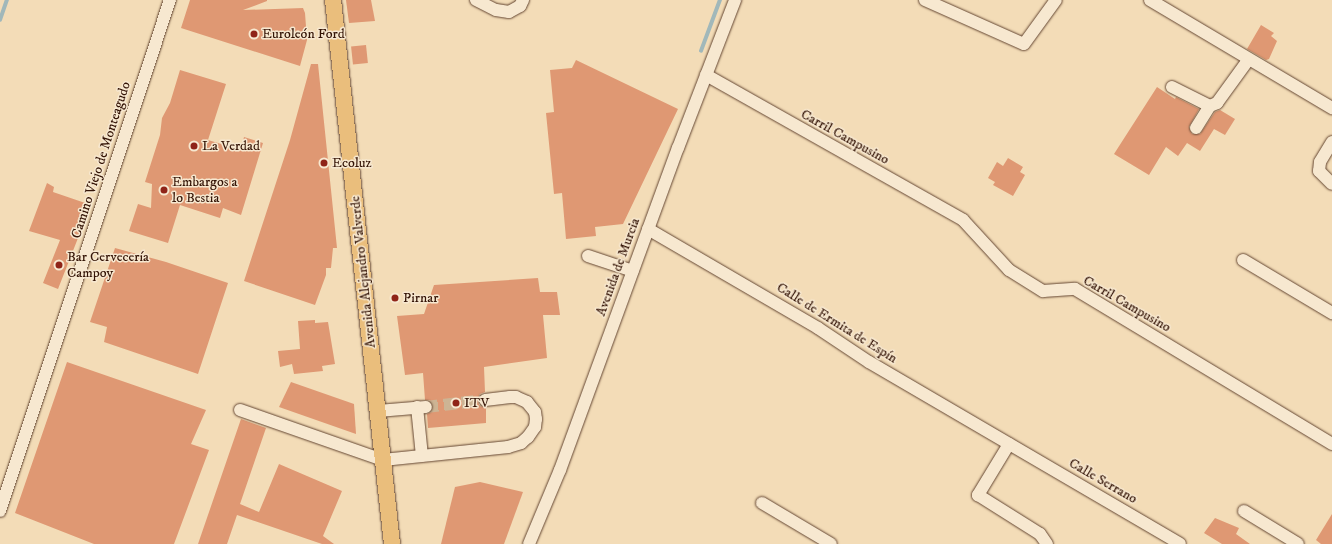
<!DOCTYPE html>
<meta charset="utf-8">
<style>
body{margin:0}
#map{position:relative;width:1332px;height:544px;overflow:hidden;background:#f3dcb7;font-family:"IM FELL DW Pica",serif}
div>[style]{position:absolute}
.stream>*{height:3.5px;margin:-1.75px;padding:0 1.75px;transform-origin:1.75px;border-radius:1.75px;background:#a1b8ba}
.building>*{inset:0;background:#df9873;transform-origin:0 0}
.minor-tunnel>*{height:12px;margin-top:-6px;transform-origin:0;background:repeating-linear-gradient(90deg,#cdb494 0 12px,transparent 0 18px)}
.roads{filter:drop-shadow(0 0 1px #644632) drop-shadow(0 0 1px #644632)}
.minor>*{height:12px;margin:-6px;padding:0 6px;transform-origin:6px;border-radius:6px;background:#f7e8d0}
.major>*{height:16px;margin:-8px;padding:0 8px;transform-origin:8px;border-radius:8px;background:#eabe7c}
.dots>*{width:11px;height:11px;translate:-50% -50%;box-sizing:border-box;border:2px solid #f7e8d0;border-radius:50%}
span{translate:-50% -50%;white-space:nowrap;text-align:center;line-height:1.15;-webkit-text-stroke:3px #f7e8d0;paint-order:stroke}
.poi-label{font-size:14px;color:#341406}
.left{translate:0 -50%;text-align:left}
.street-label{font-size:14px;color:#341406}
</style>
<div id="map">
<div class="stream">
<i style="left:0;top:20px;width:21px;rotate:-71deg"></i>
<i style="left:701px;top:51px;width:54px;rotate:-69.6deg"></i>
</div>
<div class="building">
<i style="clip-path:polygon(190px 0,267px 0,267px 1px,243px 10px,303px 8px,305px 13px,307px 40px,300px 66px,181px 28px)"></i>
<i style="clip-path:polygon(346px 0,371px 0,375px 21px,349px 23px)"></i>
<i style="clip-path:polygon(1261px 25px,1274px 33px,1271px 36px,1277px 41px,1269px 59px,1266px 60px,1247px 49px)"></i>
<i style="left:366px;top:45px;width:18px;height:15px;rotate:84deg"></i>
<i style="clip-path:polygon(576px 60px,678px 109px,623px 224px,595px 227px,596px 236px,566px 239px,562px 193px,554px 194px,546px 113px,554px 112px,550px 70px,572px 68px)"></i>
<i style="clip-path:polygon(311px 64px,318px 64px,337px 248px,333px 248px,331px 268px,326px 268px,326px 275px,315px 305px,244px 281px,290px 140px)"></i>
<i style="clip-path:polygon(180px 70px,226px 84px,208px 140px,241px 150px,244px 137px,263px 143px,241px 215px,223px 208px,220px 218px,180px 205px,168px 243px,129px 231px,138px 204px,151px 208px,152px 184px,145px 182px,160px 135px,162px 118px,170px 103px)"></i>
<i style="clip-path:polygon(1157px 87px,1175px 99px,1176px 97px,1199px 109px,1189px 127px,1192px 134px,1200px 134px,1215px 112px,1220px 110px,1235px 119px,1225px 135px,1214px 129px,1200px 151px,1187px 143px,1178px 156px,1166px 147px,1149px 175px,1114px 154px)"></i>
<i style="clip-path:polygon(1008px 158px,1023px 167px,1020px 172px,1025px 175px,1013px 196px,993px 185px,995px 182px,988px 178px,997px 162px,1003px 166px)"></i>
<i style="clip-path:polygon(47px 183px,54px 187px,53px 192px,91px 205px,58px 289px,43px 283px,60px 240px,29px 231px)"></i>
<i style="clip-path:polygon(115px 248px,166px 262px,228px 283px,198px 374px,104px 342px,107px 327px,90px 322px)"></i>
<i style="clip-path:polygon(538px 278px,540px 292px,557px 292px,560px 315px,543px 315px,547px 358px,484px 367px,485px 392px,480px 394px,478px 400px,479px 405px,486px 407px,486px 423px,428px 428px,427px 414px,433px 411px,433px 406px,430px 400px,425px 400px,423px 373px,405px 375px,397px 316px,424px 314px,434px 285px)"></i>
<i style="clip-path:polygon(315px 320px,315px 323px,328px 322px,335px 364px,322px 366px,323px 371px,294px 374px,292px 364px,280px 367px,278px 351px,300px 349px,298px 321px)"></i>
<i style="clip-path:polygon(67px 362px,206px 410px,191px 444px,209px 450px,174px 544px,94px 544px,15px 513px)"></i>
<i style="clip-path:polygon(291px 382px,354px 404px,356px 434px,279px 407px)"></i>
<i style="clip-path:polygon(241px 419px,266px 428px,240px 504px,259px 512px,279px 464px,342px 491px,323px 536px,334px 544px,322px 544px,237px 515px,227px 544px,198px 544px)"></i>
<i style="clip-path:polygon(480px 482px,523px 492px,504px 544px,441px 544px,455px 487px)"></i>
<i style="clip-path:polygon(1332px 514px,1332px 544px,1321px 544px,1316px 540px)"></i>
<i style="clip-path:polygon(1215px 518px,1239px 528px,1236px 534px,1250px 544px,1222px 544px,1204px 533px)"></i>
</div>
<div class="minor-tunnel">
<i style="left:426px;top:407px;width:59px;rotate:-6.8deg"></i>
</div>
<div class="roads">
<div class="minor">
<i style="left:476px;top:0;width:22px;rotate:27deg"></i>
<i style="left:496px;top:10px;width:13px;rotate:9deg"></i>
<i style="left:509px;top:12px;width:13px;rotate:-29deg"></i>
<i style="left:520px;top:6px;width:7px;rotate:-63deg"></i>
<i style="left:925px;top:0;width:108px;rotate:24deg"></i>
<i style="left:1024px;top:44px;width:54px;rotate:-54deg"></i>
<i style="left:1150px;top:0;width:212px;rotate:30.7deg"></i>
<i style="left:706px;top:75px;width:295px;rotate:29.4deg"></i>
<i style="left:963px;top:220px;width:68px;rotate:47.4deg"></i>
<i style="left:1009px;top:270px;width:40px;rotate:32deg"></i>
<i style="left:1043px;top:291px;width:32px;rotate:-4deg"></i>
<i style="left:1075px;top:289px;width:300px;rotate:31.1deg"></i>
<i style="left:1172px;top:87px;width:42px;rotate:26.6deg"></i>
<i style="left:1196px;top:128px;width:26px;rotate:-58deg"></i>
<i style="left:1210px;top:106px;width:8px;rotate:-23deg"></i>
<i style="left:1217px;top:103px;width:54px;rotate:-54deg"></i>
<i style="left:1332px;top:142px;width:23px;rotate:121deg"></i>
<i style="left:1320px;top:162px;width:9px;rotate:96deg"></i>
<i style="left:1319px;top:171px;width:18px;rotate:45deg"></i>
<i style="left:648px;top:229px;width:197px;rotate:30.2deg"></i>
<i style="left:818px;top:328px;width:61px;rotate:33.7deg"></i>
<i style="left:869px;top:362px;width:360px;rotate:30.3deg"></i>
<i style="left:588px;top:256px;width:47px;rotate:18.4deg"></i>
<i style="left:1243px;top:260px;width:104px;rotate:30.8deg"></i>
<i style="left:417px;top:407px;width:49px;rotate:84.2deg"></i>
<i style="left:240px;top:410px;width:151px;rotate:19.3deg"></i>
<i style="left:383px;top:460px;width:126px;rotate:-5.9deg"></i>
<i style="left:508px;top:447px;width:14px;rotate:-17deg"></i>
<i style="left:521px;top:443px;width:9px;rotate:-41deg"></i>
<i style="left:528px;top:437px;width:12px;rotate:-55deg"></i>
<i style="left:535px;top:427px;width:8px;rotate:-83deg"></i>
<i style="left:536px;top:419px;width:7px;rotate:-98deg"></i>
<i style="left:535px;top:412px;width:13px;rotate:-129deg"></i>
<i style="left:527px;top:402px;width:12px;rotate:-156deg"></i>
<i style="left:516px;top:397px;width:6px;rotate:180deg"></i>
<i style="left:510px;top:397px;width:25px;rotate:173deg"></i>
<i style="left:378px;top:411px;width:48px;rotate:-4.8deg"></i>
<i style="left:1009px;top:444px;width:60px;rotate:121.3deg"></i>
<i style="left:978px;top:495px;width:73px;rotate:32.2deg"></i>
<i style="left:1040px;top:534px;width:12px;rotate:55deg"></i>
<i style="left:762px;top:503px;width:80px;rotate:30.7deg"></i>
<i style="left:0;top:511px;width:539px;rotate:-71.6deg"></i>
<i style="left:1244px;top:511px;width:63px;rotate:31.4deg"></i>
<i style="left:529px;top:544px;width:80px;rotate:-67.3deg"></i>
<i style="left:560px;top:470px;width:343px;rotate:-69.9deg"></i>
<i style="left:678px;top:148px;width:159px;rotate:-68.9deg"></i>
</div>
<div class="major">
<i style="left:333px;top:0;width:547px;rotate:83.81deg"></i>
</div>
</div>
<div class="dots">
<i style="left:254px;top:34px;background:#8f2418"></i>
<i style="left:194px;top:146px;background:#8f2418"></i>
<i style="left:324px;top:163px;background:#8f2418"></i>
<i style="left:164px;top:190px;background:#8f2418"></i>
<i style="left:59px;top:265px;background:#8f2418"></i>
<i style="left:395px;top:298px;background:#8f2418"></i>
<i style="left:456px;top:403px;background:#8f2418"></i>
</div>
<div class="poi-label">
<span class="left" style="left:262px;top:34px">Euroleón Ford</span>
<span class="left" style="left:202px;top:146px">La Verdad</span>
<span class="left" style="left:332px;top:163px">Ecoluz</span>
<span class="left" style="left:172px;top:190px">Embargos a<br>lo Bestia</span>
<span class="left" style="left:67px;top:265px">Bar Cervecería<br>Campoy</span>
<span class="left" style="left:403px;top:298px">Pirnar</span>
<span class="left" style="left:464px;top:403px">ITV</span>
</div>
<div class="street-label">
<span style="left:845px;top:137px;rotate:29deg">Carril Campusino</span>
<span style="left:101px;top:160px;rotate:-72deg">Camino Viejo de Monteagudo</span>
<span style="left:618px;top:267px;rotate:-70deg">Avenida de Murcia</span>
<span style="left:363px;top:272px;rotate:-96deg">Avenida Alejandro Valverde</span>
<span style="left:1127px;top:304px;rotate:30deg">Carril Campusino</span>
<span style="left:837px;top:323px;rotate:32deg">Calle de Ermita de Espín</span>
<span style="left:1103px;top:481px;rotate:30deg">Calle Serrano</span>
</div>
</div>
